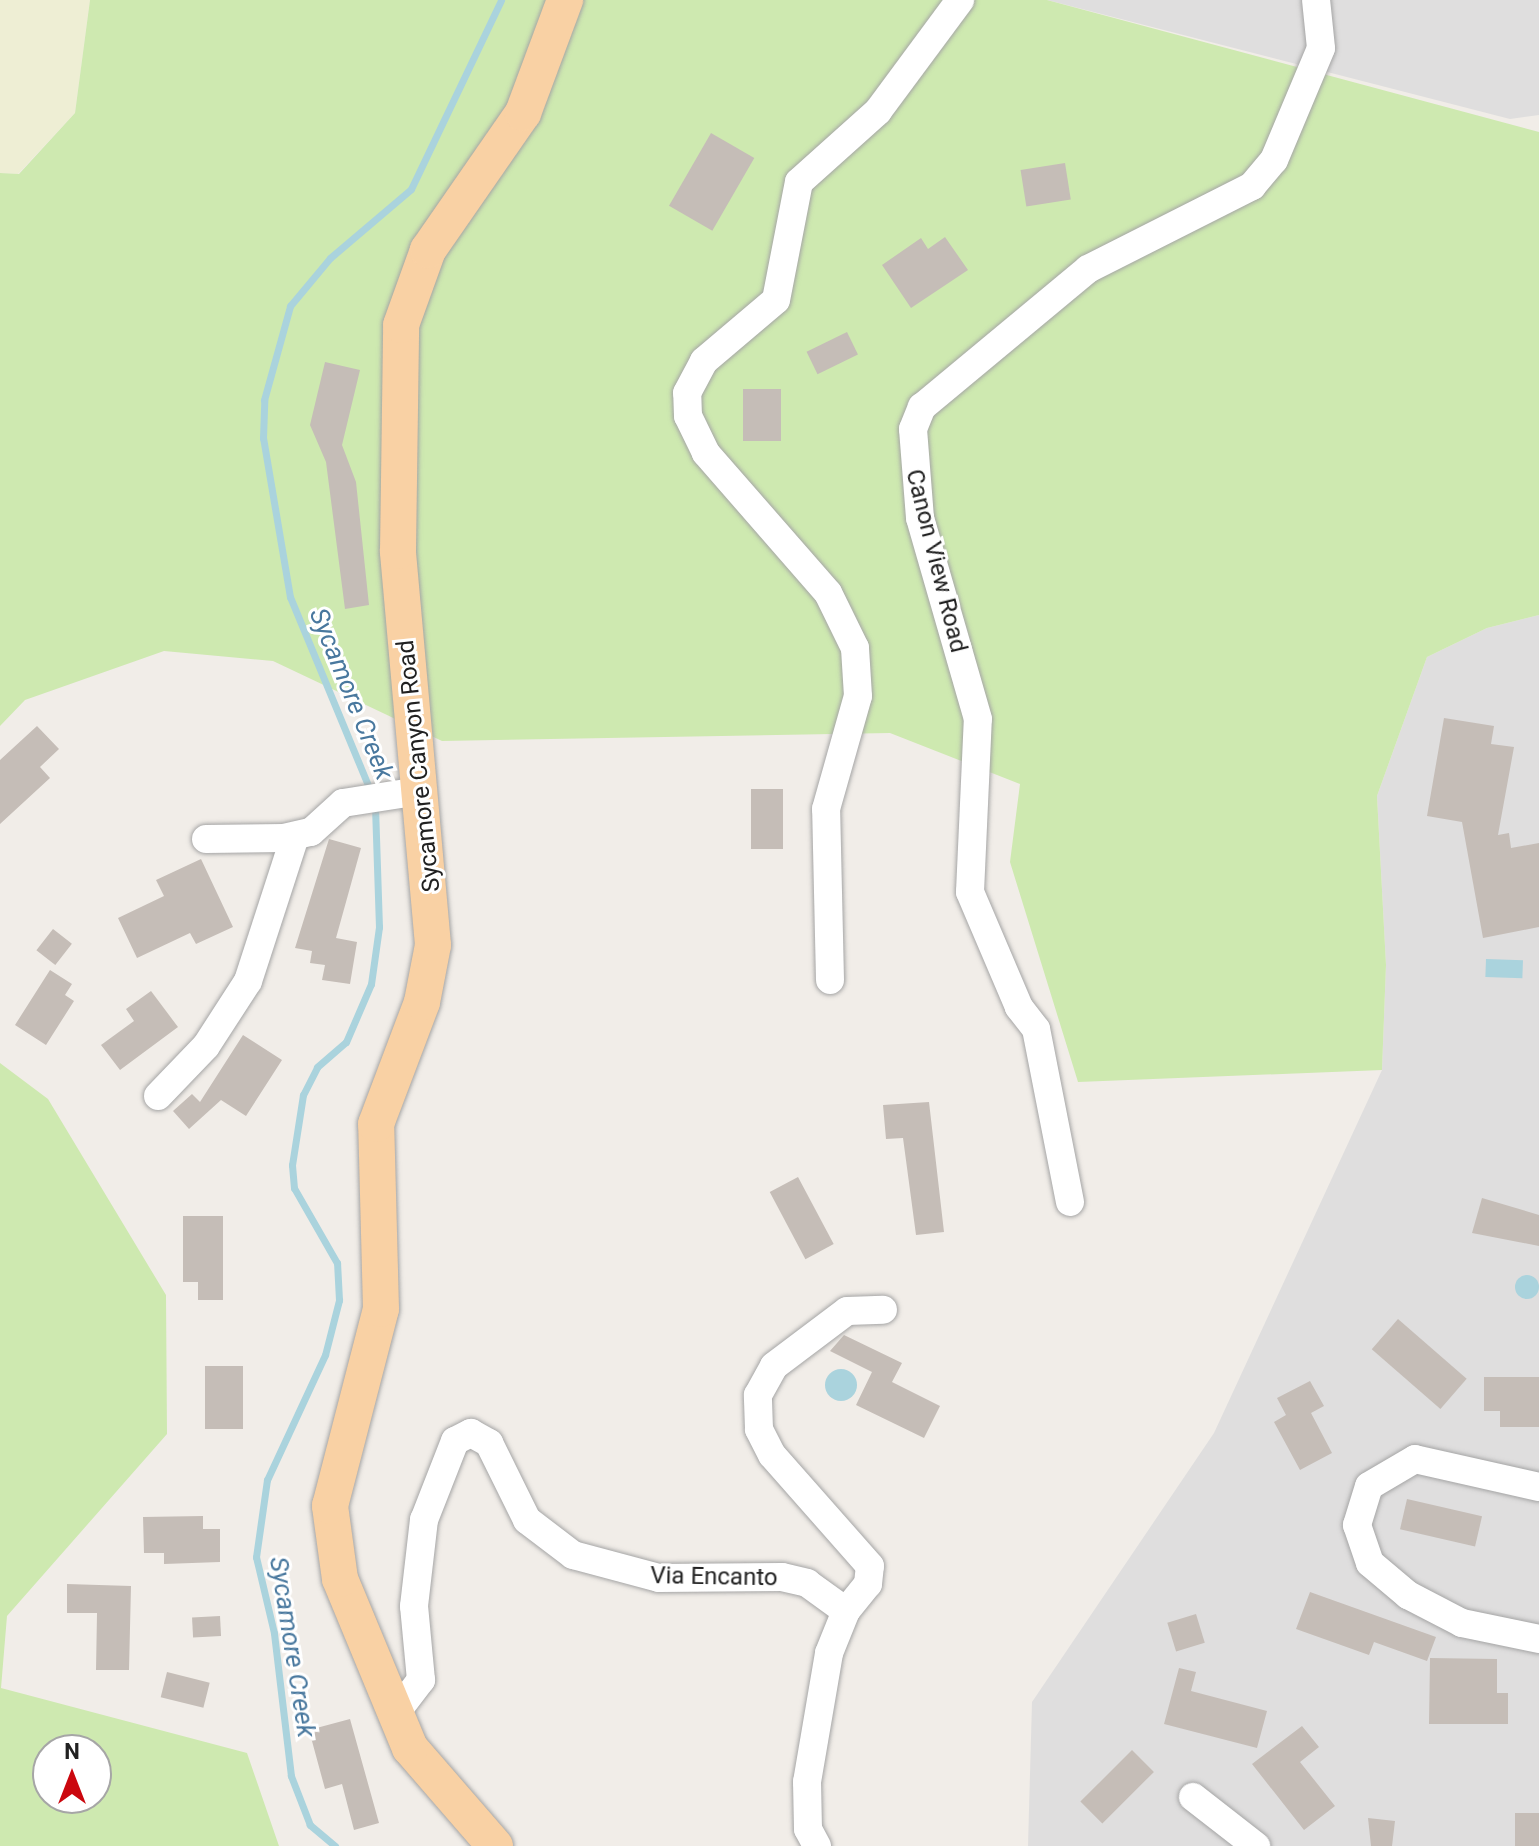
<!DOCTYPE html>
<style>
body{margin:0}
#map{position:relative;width:1539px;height:1846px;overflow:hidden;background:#f1ede8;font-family:Roboto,sans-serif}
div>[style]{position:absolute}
.residential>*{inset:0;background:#dfdede}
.farmland>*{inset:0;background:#eeeed4}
.grass>*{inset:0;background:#cee9b0}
.water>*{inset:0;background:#aad3dd;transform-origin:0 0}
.round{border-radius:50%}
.stream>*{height:7px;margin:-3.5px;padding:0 3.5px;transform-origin:3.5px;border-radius:3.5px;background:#aad3dd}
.building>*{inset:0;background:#c5bdb7;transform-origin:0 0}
.roads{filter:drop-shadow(0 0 2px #a5a5a5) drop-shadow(0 0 2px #a5a5a5)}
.minor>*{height:28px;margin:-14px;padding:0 14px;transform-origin:14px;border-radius:14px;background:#fff}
.major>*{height:36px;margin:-18px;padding:0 18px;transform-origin:18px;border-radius:18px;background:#f9d1a4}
span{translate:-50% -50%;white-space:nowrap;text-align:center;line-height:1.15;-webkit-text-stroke:6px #fff;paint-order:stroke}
.street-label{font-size:24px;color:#212121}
.water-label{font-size:26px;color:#49789e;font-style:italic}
.north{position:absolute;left:32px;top:1734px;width:80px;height:80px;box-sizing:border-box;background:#fff;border:2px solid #a6a6a6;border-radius:50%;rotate:0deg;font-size:22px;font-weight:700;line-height:32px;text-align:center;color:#212121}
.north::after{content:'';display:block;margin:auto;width:28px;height:36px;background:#cb070e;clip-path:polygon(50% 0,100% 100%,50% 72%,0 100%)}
</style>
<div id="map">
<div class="residential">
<i style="clip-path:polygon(1047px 0,1539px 0,1539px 115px,1510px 119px)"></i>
<i style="clip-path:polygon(1539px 615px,1539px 1846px,1028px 1846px,1032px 1702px,1214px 1433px,1382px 1070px,1386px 965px,1377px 796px,1427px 657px,1487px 628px)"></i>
</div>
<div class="farmland">
<i style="clip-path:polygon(0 0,90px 0,75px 113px,18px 174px,0 173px)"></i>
</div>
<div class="grass">
<i style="clip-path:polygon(90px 0,1047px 0,1539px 132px,1539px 615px,1487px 628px,1427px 657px,1377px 796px,1386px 965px,1382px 1070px,1078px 1082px,1010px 862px,1020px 784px,890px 733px,442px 741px,273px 661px,164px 651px,25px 700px,0 726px,0 173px,19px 174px,75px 113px)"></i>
<i style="clip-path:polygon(evenodd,0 1063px,48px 1099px,166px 1295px,167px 1434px,7px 1616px,1px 1688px,247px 1753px,279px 1846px,0 1846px,0 1063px,96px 1750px,96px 1798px,48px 1798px,48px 1750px,96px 1750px)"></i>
</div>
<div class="water">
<i style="left:1486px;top:959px;width:37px;height:18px;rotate:2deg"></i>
<i class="round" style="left:1515px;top:1275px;width:24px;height:24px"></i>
<i class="round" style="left:825px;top:1369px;width:32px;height:32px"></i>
</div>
<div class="stream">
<i style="left:370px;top:790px;width:209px;rotate:-112.5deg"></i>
<i style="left:290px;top:597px;width:161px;rotate:-99.6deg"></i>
<i style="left:263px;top:438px;width:38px;rotate:-88deg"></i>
<i style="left:264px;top:400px;width:98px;rotate:-74.5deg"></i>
<i style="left:290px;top:306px;width:62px;rotate:-50.2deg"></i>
<i style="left:330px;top:258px;width:106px;rotate:-40.4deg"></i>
<i style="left:411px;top:189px;width:209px;rotate:-64.5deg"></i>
<i style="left:335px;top:1846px;width:33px;rotate:-140deg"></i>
<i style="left:310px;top:1825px;width:53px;rotate:-111.2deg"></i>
<i style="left:291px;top:1776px;width:144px;rotate:-96.8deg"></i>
<i style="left:274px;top:1633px;width:78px;rotate:-103.3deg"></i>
<i style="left:256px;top:1557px;width:78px;rotate:-81.9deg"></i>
<i style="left:267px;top:1480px;width:138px;rotate:-65.1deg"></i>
<i style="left:325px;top:1355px;width:57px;rotate:-75.7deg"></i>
<i style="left:339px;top:1300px;width:37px;rotate:-93deg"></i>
<i style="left:337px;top:1263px;width:86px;rotate:-119.8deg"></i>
<i style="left:294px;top:1188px;width:23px;rotate:-95deg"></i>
<i style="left:292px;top:1165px;width:71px;rotate:-81.1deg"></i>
<i style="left:303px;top:1095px;width:31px;rotate:-63deg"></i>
<i style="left:317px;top:1067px;width:38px;rotate:-41deg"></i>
<i style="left:346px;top:1042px;width:63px;rotate:-66.7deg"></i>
<i style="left:371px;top:984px;width:58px;rotate:-82deg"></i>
<i style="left:379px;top:927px;width:121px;rotate:-91.9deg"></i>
</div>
<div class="building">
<i style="left:711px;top:133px;width:50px;height:84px;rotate:30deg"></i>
<i style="left:1065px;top:163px;width:37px;height:45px;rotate:81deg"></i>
<i style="clip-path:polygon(945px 237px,968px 270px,911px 308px,882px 265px,921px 238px,928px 249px)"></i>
<i style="left:847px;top:332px;width:25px;height:45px;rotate:64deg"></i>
<i style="clip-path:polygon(325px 362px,360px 370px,342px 445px,356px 482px,369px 605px,345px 609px,326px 462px,310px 425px)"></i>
<i style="left:743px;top:389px;width:38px;height:52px"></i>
<i style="clip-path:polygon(1444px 718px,1494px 726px,1491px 744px,1514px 747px,1498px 835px,1509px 833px,1511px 848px,1539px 843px,1539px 927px,1483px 938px,1462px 822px,1427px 816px)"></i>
<i style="clip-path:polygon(37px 726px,59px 749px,40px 767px,50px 778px,0 824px,0 760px)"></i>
<i style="left:751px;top:789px;width:32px;height:60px"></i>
<i style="clip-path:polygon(329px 839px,361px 848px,336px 938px,357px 942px,350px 984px,322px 980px,325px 965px,310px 963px,312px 951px,295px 948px)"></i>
<i style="clip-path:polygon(201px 859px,233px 927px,196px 944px,190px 933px,137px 958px,118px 918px,164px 896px,156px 880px)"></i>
<i style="left:53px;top:929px;width:24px;height:27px;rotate:38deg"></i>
<i style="clip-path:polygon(50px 970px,72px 984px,65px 995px,74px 1001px,46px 1045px,15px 1025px)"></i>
<i style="clip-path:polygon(151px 991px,178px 1027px,120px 1070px,101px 1045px,134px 1021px,126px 1009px)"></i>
<i style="clip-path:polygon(243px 1035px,282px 1060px,246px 1116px,221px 1100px,189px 1129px,173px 1111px,192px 1094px,200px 1102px)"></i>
<i style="clip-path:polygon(929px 1102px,944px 1232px,916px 1235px,903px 1138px,886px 1139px,883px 1105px)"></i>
<i style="left:798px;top:1177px;width:76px;height:32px;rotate:62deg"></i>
<i style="clip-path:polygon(1482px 1198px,1539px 1215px,1539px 1246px,1472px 1233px)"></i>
<i style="clip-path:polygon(183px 1216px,223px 1216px,223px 1300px,198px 1300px,198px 1282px,183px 1282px)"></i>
<i style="left:1398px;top:1319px;width:91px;height:40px;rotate:41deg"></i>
<i style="clip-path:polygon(844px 1335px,902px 1363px,892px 1382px,940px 1406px,924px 1438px,856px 1405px,872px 1372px,830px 1351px)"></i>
<i style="left:205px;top:1366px;width:38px;height:63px"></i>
<i style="clip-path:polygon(1484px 1377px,1539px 1377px,1539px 1427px,1500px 1427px,1500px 1411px,1484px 1411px)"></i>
<i style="clip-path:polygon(1310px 1381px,1324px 1406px,1311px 1413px,1332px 1453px,1300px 1470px,1274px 1422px,1286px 1415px,1277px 1398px)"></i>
<i style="left:1407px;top:1499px;width:77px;height:31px;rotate:13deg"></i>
<i style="clip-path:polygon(203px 1516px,203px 1529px,220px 1529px,220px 1562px,164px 1564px,164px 1553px,144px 1553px,143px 1517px)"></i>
<i style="clip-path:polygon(67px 1584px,131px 1586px,129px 1670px,96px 1670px,97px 1613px,67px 1613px)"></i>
<i style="clip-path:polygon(1310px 1592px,1436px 1637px,1427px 1661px,1374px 1642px,1369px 1655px,1296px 1629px)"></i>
<i style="left:1196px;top:1614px;width:30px;height:30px;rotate:73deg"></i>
<i style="left:220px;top:1616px;width:20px;height:28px;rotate:87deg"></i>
<i style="clip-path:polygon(1430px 1658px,1497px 1659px,1497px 1693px,1508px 1693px,1508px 1724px,1429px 1724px)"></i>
<i style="clip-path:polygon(1179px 1668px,1196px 1672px,1191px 1691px,1267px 1711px,1257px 1748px,1164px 1724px)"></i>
<i style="left:167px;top:1672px;width:44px;height:26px;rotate:14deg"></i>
<i style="clip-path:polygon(350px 1719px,379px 1823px,354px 1830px,342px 1784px,325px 1789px,309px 1730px)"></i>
<i style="clip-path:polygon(1302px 1726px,1319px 1747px,1300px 1762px,1335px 1806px,1304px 1830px,1252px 1764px)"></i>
<i style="left:1132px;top:1750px;width:31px;height:73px;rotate:45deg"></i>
<i style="left:1515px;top:1813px;width:24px;height:33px"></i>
<i style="clip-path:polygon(1368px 1818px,1395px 1821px,1392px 1846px,1371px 1846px)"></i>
</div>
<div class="roads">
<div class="minor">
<i style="left:206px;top:839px;width:78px;rotate:-0.7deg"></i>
<i style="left:284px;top:838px;width:28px;rotate:-13deg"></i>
<i style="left:311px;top:832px;width:43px;rotate:-42.2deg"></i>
<i style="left:343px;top:803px;width:78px;rotate:-8.9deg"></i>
<i style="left:830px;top:980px;width:171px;rotate:-91.3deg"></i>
<i style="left:826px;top:809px;width:117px;rotate:-74.2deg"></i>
<i style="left:858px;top:696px;width:48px;rotate:-93.6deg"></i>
<i style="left:855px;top:648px;width:61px;rotate:-116.1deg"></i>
<i style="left:828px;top:593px;width:186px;rotate:-131.1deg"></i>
<i style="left:706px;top:453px;width:41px;rotate:-115.9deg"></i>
<i style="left:688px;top:416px;width:23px;rotate:-92deg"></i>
<i style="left:687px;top:393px;width:36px;rotate:-62deg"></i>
<i style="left:704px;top:361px;width:94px;rotate:-40.3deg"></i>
<i style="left:776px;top:300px;width:120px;rotate:-79deg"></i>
<i style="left:799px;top:182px;width:106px;rotate:-41.9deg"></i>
<i style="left:878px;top:111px;width:138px;rotate:-53.5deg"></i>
<i style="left:158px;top:1096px;width:69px;rotate:-46.2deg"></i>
<i style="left:206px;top:1046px;width:77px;rotate:-57.1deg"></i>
<i style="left:248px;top:981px;width:152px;rotate:-72deg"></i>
<i style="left:1070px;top:1202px;width:176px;rotate:-101.1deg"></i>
<i style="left:1036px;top:1029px;width:28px;rotate:-128deg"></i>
<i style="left:1019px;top:1007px;width:125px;rotate:-113.1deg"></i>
<i style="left:970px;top:892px;width:173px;rotate:-87.4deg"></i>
<i style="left:978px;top:719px;width:209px;rotate:-106.1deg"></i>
<i style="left:920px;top:518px;width:89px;rotate:-94.5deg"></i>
<i style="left:913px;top:429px;width:24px;rotate:-68deg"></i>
<i style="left:922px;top:407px;width:216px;rotate:-39.7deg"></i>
<i style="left:1088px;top:269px;width:184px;rotate:-26.8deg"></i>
<i style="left:1252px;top:186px;width:34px;rotate:-50deg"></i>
<i style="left:1274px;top:160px;width:121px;rotate:-67.2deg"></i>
<i style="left:1321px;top:48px;width:48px;rotate:-95.9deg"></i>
<i style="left:1539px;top:1487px;width:127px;rotate:-167.3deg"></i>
<i style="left:1415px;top:1459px;width:53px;rotate:149.6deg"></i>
<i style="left:1369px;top:1486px;width:41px;rotate:107.1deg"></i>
<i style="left:1357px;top:1525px;width:40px;rotate:71.1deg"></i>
<i style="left:1370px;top:1563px;width:50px;rotate:40.1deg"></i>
<i style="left:1408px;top:1595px;width:61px;rotate:27.4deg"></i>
<i style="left:1462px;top:1623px;width:79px;rotate:11.7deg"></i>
<i style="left:395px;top:1714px;width:43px;rotate:-52.6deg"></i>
<i style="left:421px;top:1680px;width:74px;rotate:-95.4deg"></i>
<i style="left:414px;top:1606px;width:87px;rotate:-83.4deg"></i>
<i style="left:424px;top:1520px;width:85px;rotate:-68.6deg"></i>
<i style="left:455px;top:1441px;width:18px;rotate:-27deg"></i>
<i style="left:471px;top:1433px;width:21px;rotate:29deg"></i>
<i style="left:489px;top:1443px;width:86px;rotate:63.7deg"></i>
<i style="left:527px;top:1520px;width:58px;rotate:37.3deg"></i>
<i style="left:573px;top:1555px;width:89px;rotate:15deg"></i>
<i style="left:659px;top:1578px;width:123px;rotate:-0.5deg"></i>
<i style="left:782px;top:1577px;width:26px;rotate:13deg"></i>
<i style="left:807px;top:1583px;width:48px;rotate:35.7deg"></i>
<i style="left:846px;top:1611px;width:35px;rotate:-51deg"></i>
<i style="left:868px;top:1584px;width:18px;rotate:-84deg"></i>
<i style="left:870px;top:1566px;width:148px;rotate:-131.4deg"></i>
<i style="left:772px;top:1455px;width:29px;rotate:-117deg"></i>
<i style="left:759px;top:1429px;width:34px;rotate:-92deg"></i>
<i style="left:758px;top:1395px;width:33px;rotate:-61deg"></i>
<i style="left:774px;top:1366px;width:91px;rotate:-37deg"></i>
<i style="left:847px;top:1311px;width:36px;rotate:-2deg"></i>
<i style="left:1193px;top:1797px;width:80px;rotate:37.9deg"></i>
<i style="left:817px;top:1846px;width:19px;rotate:-118deg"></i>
<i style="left:808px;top:1829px;width:47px;rotate:-91.2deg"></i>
<i style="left:807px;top:1782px;width:131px;rotate:-80.3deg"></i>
<i style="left:829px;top:1653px;width:45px;rotate:-68deg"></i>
</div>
<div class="major">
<i style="left:495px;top:1846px;width:130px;rotate:-130.9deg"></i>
<i style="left:410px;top:1748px;width:183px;rotate:-112.5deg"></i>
<i style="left:340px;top:1579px;width:74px;rotate:-97.8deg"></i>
<i style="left:330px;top:1506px;width:203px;rotate:-75.5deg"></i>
<i style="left:381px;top:1309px;width:185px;rotate:-91.5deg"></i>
<i style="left:376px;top:1124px;width:130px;rotate:-69.3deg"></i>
<i style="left:422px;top:1002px;width:58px;rotate:-79.1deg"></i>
<i style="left:433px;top:945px;width:396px;rotate:-95.1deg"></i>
<i style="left:398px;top:551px;width:226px;rotate:-89.2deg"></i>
<i style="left:401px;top:325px;width:80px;rotate:-70.2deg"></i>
<i style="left:428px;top:250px;width:167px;rotate:-55.3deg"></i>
<i style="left:523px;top:113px;width:121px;rotate:-69.6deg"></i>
</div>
</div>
<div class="street-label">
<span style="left:936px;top:561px;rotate:76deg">Canon View Road</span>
<span style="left:419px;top:766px;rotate:-96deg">Sycamore Canyon Road</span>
<span style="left:714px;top:1577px;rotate:1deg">Via Encanto</span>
</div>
<div class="water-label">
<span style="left:351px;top:694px;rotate:68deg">Sycamore Creek</span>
<span style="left:292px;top:1647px;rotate:81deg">Sycamore Creek</span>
</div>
<div class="north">N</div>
</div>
